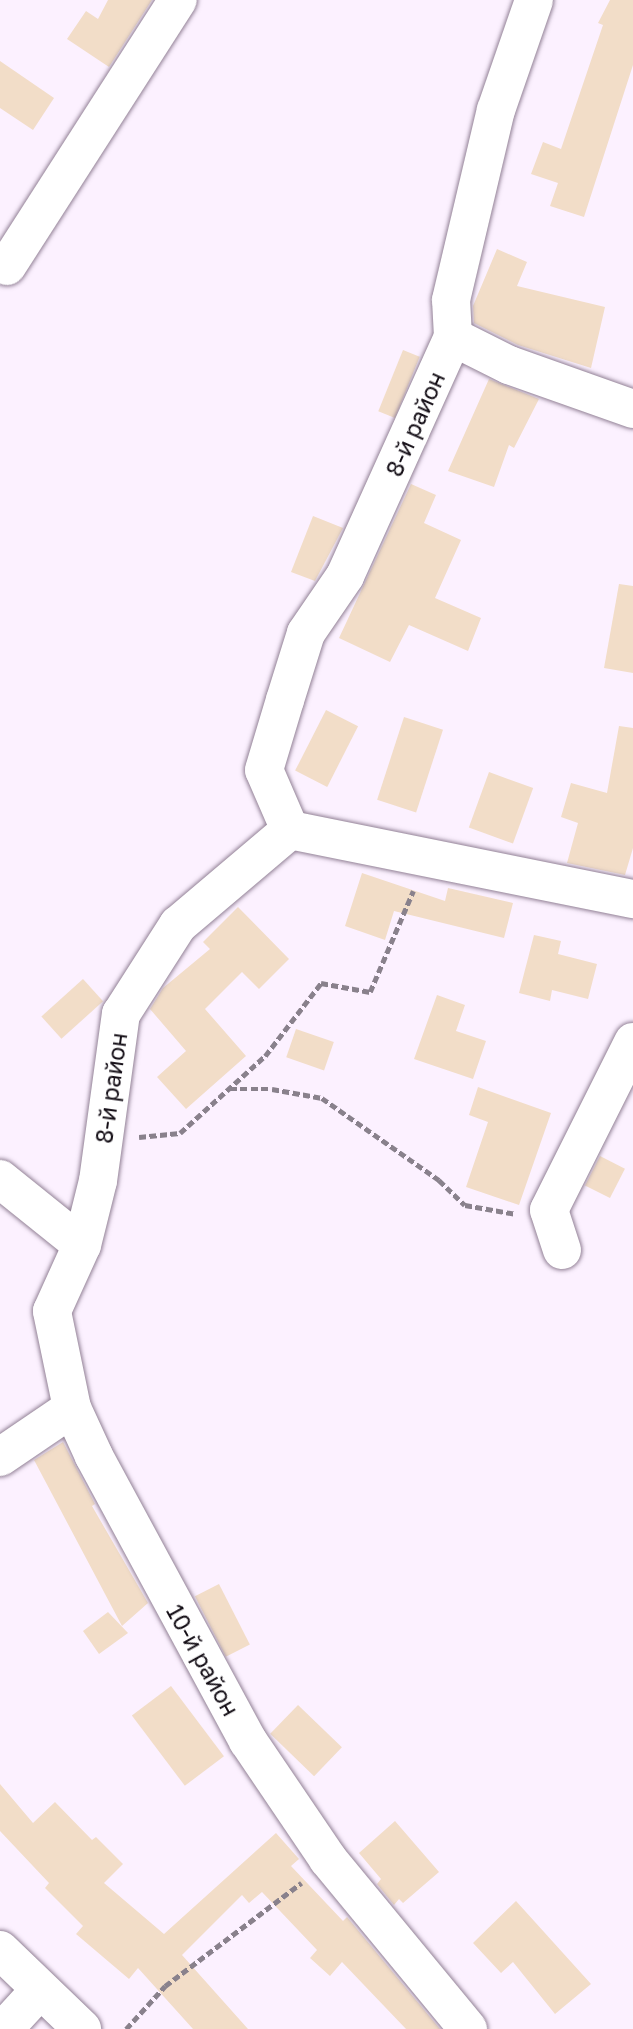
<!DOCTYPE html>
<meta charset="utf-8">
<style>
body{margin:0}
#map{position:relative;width:633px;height:2029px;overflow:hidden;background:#fcf1ff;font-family:"Golos Text",sans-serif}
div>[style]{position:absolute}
.building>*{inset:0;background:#f2ddc8;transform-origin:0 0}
.path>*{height:4.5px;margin-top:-2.25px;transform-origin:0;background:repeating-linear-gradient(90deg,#89818c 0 7px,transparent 0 10.5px)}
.roads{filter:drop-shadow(0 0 2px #928196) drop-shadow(0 0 2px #928196)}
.minor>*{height:38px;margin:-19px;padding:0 19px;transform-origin:19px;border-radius:19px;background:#fff}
.tertiary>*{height:38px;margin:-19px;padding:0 19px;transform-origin:19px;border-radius:19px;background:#fff}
span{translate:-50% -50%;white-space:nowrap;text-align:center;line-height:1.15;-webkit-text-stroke:7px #fff;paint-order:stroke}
.street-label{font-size:23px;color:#140e16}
</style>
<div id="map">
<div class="building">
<i style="clip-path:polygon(108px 0,152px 0,109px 67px,67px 39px,86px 11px,98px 19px)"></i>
<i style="clip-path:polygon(610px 0,633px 0,633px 65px,584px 217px,550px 206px,558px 183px,531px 174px,543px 142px,561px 149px,603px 25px,598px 23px)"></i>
<i style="clip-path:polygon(0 61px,54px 98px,33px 130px,0 108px)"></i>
<i style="clip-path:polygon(497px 249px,527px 262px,517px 286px,605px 307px,591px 368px,518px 345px,474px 323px,473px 306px)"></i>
<i style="left:403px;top:350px;width:18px;height:66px;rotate:22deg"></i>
<i style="clip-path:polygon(489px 379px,539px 399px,514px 448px,509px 445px,494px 487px,448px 471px)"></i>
<i style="clip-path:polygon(411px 484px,436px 495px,424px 523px,461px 540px,435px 598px,481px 618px,468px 651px,409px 625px,390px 662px,339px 638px)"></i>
<i style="clip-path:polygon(313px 516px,343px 528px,315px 581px,291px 572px)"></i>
<i style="clip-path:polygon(619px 584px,633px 586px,633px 673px,604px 668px)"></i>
<i style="left:326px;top:710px;width:36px;height:68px;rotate:27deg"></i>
<i style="left:404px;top:717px;width:41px;height:87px;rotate:18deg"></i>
<i style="clip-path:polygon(619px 726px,633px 728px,633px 848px,625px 875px,567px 863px,578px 823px,561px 817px,571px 783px,607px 793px)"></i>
<i style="left:489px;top:772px;width:47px;height:59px;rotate:20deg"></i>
<i style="clip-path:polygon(362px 873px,445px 901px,448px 888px,513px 903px,504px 938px,394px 911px,385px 940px,345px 926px)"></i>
<i style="clip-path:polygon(238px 907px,289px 959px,259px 989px,242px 972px,205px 1009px,246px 1056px,186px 1109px,157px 1077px,186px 1051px,150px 1009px,163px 988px,210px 949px,203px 942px)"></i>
<i style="clip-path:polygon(534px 935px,561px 941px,558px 954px,597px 964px,588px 999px,552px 990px,550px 1001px,519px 993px)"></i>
<i style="left:83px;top:979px;width:30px;height:56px;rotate:48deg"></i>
<i style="clip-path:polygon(437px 995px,465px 1005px,456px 1031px,486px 1041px,473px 1079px,414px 1059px)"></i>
<i style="left:296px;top:1029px;width:40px;height:30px;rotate:19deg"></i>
<i style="clip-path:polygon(478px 1087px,551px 1113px,519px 1205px,466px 1187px,488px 1122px,469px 1115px)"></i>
<i style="left:600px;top:1156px;width:28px;height:33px;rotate:27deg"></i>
<i style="clip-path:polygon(63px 1442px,95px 1504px,92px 1506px,148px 1603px,122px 1626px,34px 1460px)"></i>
<i style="left:219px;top:1584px;width:68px;height:27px;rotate:63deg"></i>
<i style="clip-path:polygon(108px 1612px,128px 1633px,99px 1654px,83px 1631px)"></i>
<i style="left:171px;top:1686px;width:88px;height:49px;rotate:53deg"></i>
<i style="left:298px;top:1705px;width:61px;height:40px;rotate:44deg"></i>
<i style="clip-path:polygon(0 1784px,33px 1823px,55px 1802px,92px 1840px,96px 1837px,123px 1864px,104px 1883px,164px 1934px,276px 1833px,299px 1859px,291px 1866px,343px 1921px,347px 1917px,440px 2029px,406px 2029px,342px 1962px,330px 1976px,310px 1958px,317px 1950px,262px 1892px,249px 1903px,242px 1895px,182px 1955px,248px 2029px,193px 2029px,138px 1968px,129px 1979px,76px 1934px,83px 1926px,45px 1888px,49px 1883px,0 1831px)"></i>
<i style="clip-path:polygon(395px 1821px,439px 1872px,403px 1903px,399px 1899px,394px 1905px,377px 1884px,381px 1879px,359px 1853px)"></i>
<i style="clip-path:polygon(516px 1901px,591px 1984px,555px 2014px,513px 1962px,501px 1973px,473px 1943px)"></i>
</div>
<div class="path">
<i style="left:230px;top:1089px;width:42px"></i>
<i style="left:272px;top:1089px;width:51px;rotate:10.2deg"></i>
<i style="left:322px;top:1098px;width:143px;rotate:35deg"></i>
<i style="left:439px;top:1180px;width:36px;rotate:44deg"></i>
<i style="left:465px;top:1205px;width:52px;rotate:10deg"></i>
<i style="left:139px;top:1137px;width:41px;rotate:-5.6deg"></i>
<i style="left:180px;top:1133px;width:115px;rotate:-42.2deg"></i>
<i style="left:265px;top:1056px;width:92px;rotate:-52.5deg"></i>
<i style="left:321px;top:983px;width:50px;rotate:10.4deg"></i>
<i style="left:370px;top:992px;width:110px;rotate:-66.9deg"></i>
<i style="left:126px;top:2029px;width:58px;rotate:-47.8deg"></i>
<i style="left:165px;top:1986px;width:171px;rotate:-37.1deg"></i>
</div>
<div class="roads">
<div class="minor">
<i style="left:7px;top:266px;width:316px;rotate:-57.3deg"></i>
<i style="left:453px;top:337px;width:63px;rotate:26.6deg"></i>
<i style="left:509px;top:365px;width:132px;rotate:19.5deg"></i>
<i style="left:290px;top:830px;width:65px;rotate:-113.4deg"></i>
<i style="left:264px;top:770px;width:73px;rotate:-73.3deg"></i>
<i style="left:285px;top:700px;width:70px;rotate:-72.6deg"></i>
<i style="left:306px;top:633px;width:69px;rotate:-55.6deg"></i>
<i style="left:345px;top:576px;width:262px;rotate:-65.7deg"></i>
<i style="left:453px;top:337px;width:37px;rotate:-93deg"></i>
<i style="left:451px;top:300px;width:195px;rotate:-76.7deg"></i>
<i style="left:496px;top:110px;width:116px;rotate:-70.9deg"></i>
<i style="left:0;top:1179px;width:105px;rotate:38.8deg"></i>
<i style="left:562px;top:1250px;width:42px;rotate:-108deg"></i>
<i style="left:549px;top:1210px;width:188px;rotate:-63.4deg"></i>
<i style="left:0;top:1457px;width:87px;rotate:-34.2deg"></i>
<i style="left:4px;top:2029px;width:50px;rotate:-47.4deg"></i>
<i style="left:468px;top:2029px;width:220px;rotate:-129.5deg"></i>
<i style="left:328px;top:1859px;width:143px;rotate:-124.1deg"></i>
<i style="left:248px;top:1741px;width:324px;rotate:-118.4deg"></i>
<i style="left:94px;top:1456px;width:53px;rotate:-114.6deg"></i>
<i style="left:72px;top:1408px;width:99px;rotate:-101.7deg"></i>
<i style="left:52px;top:1311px;width:72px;rotate:-65.6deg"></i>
<i style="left:82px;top:1245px;width:66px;rotate:-76deg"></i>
<i style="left:98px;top:1181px;width:169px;rotate:-82.2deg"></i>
<i style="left:121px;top:1014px;width:106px;rotate:-57.4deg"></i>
<i style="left:178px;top:925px;width:147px;rotate:-40.3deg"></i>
<i style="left:290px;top:830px;width:350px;rotate:11.4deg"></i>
</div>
<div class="tertiary">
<i style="left:0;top:1950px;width:114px;rotate:43.9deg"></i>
</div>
</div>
<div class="street-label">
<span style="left:415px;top:424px;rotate:-66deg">8-й район</span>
<span style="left:111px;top:1088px;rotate:-82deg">8-й район</span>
<span style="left:203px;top:1660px;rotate:61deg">10-й район</span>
</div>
</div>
